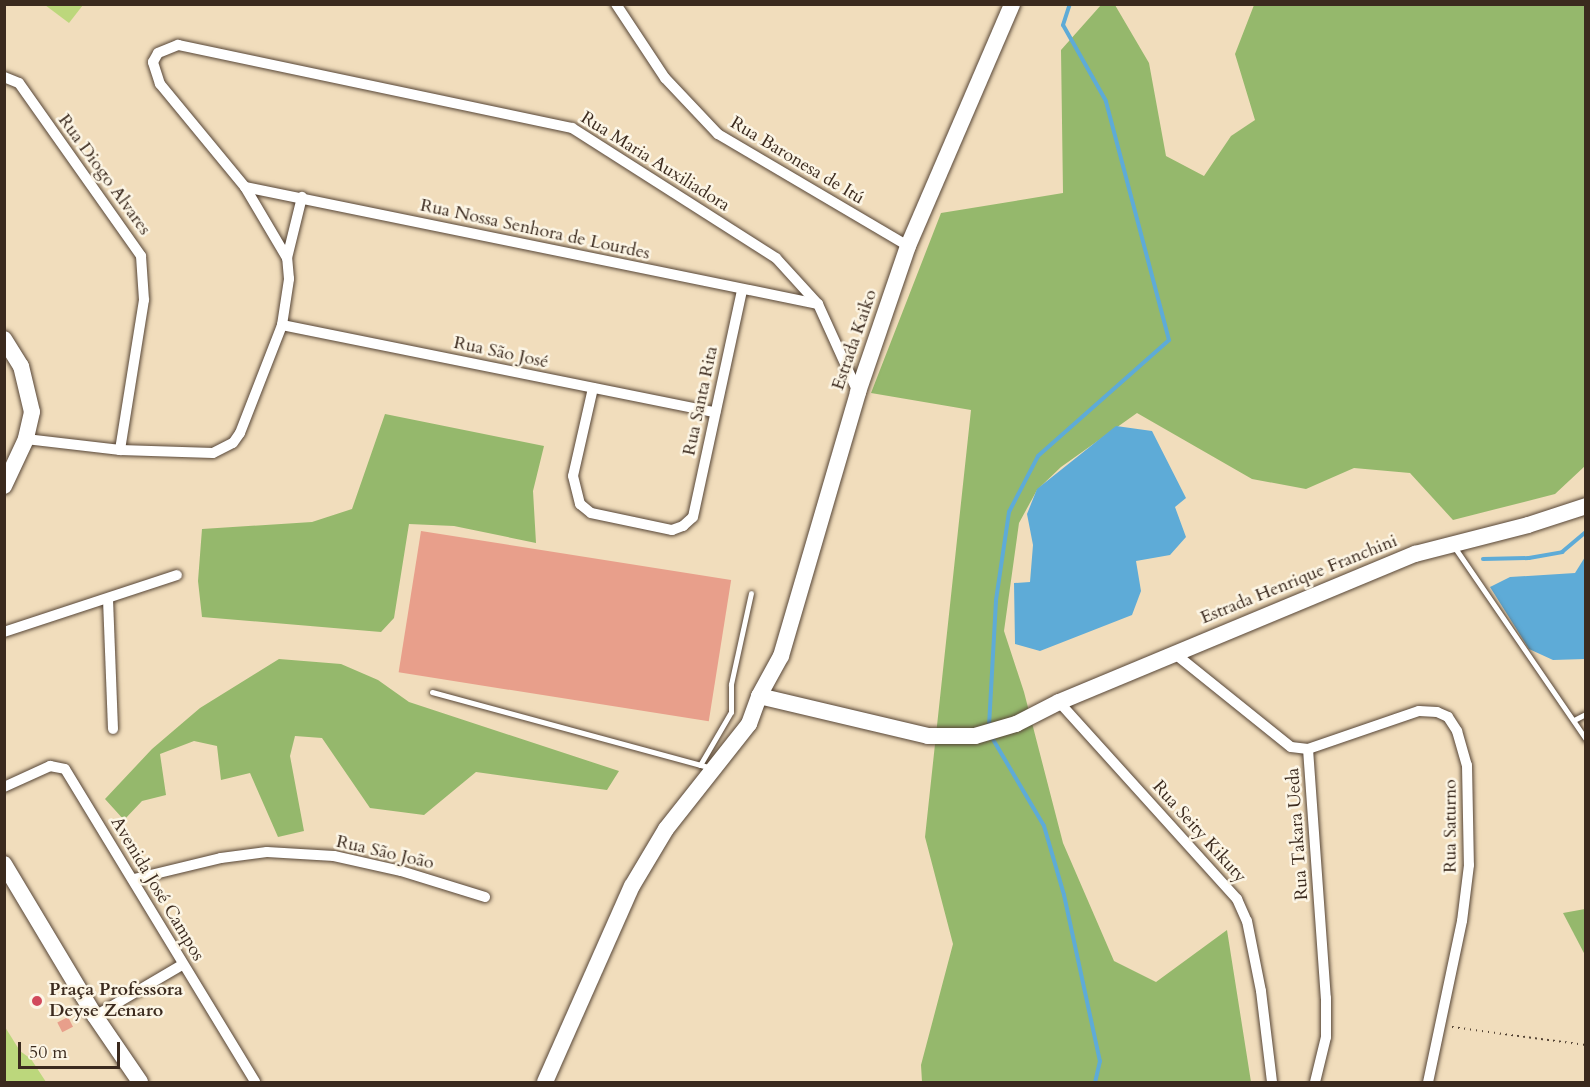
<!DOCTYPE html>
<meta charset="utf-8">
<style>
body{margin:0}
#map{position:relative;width:1590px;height:1087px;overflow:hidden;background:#f1ddbc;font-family:Cardo,serif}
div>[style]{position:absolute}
.green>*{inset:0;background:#bcd77c}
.forest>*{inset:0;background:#95b86c}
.water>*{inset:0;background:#5eabd7}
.stream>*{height:4px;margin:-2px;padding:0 2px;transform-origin:2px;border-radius:2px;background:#5eabd7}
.building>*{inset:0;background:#e89f8b;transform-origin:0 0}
.path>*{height:2px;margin-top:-1px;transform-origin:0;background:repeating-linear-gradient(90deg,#564536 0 1.5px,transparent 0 6px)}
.roads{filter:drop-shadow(0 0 2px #564536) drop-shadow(0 0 2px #564536)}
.lane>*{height:5px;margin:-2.5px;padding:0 2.5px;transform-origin:2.5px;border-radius:2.5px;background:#fff}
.street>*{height:10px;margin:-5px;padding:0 5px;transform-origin:5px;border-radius:5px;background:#fff}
.secondary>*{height:16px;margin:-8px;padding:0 8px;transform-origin:8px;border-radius:8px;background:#fff}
.dots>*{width:16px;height:16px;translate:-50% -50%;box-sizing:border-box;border:3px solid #fcf5e5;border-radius:50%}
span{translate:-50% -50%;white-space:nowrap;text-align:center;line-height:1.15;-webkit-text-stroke:5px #fcf5e5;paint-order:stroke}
.street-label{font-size:18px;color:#3b2a1e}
.poi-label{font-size:18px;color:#3b2a1e;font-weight:700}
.left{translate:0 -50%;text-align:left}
.frame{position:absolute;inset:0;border:6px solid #3b2a1e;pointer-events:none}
.scale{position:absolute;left:18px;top:1042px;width:102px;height:27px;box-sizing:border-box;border:3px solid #3b2a1e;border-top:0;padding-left:8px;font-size:18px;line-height:21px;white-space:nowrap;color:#3b2a1e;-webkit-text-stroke:4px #fcf5e5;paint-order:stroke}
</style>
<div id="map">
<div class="green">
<i style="clip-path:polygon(45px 5px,83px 5px,69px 23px)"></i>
<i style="clip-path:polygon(5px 1027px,20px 1051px,31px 1059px,46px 1082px,5px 1082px)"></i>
</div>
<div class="forest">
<i style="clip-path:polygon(1101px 5px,1115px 5px,1149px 63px,1166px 156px,1204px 176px,1231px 136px,1255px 120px,1235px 54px,1254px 5px,1585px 5px,1585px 466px,1555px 494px,1453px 520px,1410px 473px,1354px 468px,1306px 489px,1252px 479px,1137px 413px,1061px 467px,1037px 490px,1019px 523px,1004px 631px,1024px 692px,1063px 843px,1114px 961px,1156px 982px,1227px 930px,1251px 1082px,922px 1082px,921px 1065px,953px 944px,925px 837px,971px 410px,871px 393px,941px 213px,1063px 193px,1061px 50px)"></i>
<i style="clip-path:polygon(385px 414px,544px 446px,533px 491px,536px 543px,454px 526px,409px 524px,394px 618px,381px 632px,202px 617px,198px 581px,202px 529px,312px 522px,352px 509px)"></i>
<i style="clip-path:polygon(279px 659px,341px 664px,378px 680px,409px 702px,619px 771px,607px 790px,476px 772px,424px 815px,370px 808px,322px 738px,295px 736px,290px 756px,304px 831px,278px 837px,250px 773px,221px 780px,217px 746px,194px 741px,160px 754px,166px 795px,142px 801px,124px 820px,105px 799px,152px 749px,200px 708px)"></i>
<i style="clip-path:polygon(1585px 909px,1586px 909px,1585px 955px,1563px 913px)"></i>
</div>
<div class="water">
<i style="clip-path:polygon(1116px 426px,1152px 431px,1186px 498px,1175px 507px,1186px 537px,1170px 555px,1136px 561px,1141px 591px,1132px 615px,1040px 651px,1015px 644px,1014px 583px,1030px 582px,1033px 545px,1027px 514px,1037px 489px)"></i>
<i style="clip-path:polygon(1585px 557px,1585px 659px,1553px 660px,1529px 649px,1490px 587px,1510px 577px,1575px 573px)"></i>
</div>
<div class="stream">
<i style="left:1483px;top:559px;width:46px;rotate:-1.2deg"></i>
<i style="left:1529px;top:558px;width:34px;rotate:-10deg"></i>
<i style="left:1562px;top:552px;width:31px;rotate:-40deg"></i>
<i style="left:989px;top:726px;width:126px;rotate:-86.8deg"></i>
<i style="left:996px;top:600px;width:89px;rotate:-81.6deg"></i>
<i style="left:1009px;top:512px;width:63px;rotate:-62.6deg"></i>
<i style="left:1038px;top:456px;width:175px;rotate:-41.5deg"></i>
<i style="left:1169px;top:340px;width:247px;rotate:-104.8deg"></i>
<i style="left:1106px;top:101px;width:87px;rotate:-119.5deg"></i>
<i style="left:1063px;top:25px;width:22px;rotate:-72deg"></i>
<i style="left:991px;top:736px;width:104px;rotate:59.5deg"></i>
<i style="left:1044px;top:826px;width:72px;rotate:73.8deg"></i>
<i style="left:1064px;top:895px;width:170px;rotate:77.8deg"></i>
<i style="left:1100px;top:1061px;width:22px;rotate:103deg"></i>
</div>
<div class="building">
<i style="left:421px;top:531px;width:314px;height:143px;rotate:9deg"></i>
<i style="left:68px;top:1017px;width:11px;height:12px;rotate:63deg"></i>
</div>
<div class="path">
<i style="left:1452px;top:1027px;width:135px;rotate:7.7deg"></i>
</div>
<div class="roads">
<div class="lane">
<i style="left:1455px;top:548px;width:232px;rotate:55.6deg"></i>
<i style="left:432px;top:692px;width:287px;rotate:15.2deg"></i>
<i style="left:1574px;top:720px;width:13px;rotate:-27deg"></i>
<i style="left:700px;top:765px;width:61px;rotate:-59.7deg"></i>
<i style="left:731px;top:712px;width:28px;rotate:-90deg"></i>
<i style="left:731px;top:684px;width:93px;rotate:-77.6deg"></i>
</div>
<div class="street">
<i style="left:616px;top:4px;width:89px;rotate:56.5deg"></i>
<i style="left:665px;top:78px;width:77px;rotate:46.6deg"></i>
<i style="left:718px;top:134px;width:221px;rotate:30.5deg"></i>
<i style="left:4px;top:77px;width:16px;rotate:22deg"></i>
<i style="left:19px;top:83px;width:212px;rotate:54.8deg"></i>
<i style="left:141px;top:256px;width:44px;rotate:86.1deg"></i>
<i style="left:144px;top:300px;width:152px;rotate:99.1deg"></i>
<i style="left:245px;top:187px;width:585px;rotate:11.54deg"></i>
<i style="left:287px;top:258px;width:63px;rotate:-76.2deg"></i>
<i style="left:282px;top:325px;width:442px;rotate:11.4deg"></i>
<i style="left:593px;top:388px;width:90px;rotate:102.8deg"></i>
<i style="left:573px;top:476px;width:29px;rotate:76deg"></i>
<i style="left:580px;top:504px;width:14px;rotate:39deg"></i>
<i style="left:591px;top:513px;width:83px;rotate:11.9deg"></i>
<i style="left:672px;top:530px;width:12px;rotate:-20deg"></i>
<i style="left:683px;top:526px;width:13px;rotate:-42deg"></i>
<i style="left:693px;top:517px;width:231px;rotate:-77.8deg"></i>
<i style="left:26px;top:439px;width:95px;rotate:6.7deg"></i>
<i style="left:120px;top:450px;width:93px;rotate:1.8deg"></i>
<i style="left:213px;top:453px;width:22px;rotate:-27deg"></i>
<i style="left:233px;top:443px;width:12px;rotate:-55deg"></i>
<i style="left:240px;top:433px;width:116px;rotate:-68.7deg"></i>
<i style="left:282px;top:325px;width:47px;rotate:-81.3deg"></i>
<i style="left:289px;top:279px;width:21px;rotate:-95deg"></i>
<i style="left:287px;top:258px;width:82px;rotate:-120.6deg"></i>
<i style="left:245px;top:187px;width:134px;rotate:-129.5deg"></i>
<i style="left:160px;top:84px;width:23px;rotate:-108deg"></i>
<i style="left:153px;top:62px;width:10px;rotate:-61deg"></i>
<i style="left:158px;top:53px;width:22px;rotate:-22deg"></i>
<i style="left:178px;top:45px;width:403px;rotate:11.9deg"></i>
<i style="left:572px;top:128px;width:242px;rotate:32.5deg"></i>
<i style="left:776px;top:258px;width:62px;rotate:47.6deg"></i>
<i style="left:818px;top:304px;width:97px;rotate:65.6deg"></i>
<i style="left:108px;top:599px;width:130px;rotate:87.8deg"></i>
<i style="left:4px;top:632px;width:182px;rotate:-18.2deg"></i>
<i style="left:1174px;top:653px;width:150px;rotate:38.8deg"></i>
<i style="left:1291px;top:747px;width:17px;rotate:7deg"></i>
<i style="left:1308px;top:749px;width:117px;rotate:-18.9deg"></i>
<i style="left:1419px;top:711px;width:18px;rotate:3deg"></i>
<i style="left:1437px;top:712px;width:12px;rotate:24deg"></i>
<i style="left:1448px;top:717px;width:17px;rotate:57deg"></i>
<i style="left:1457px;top:731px;width:35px;rotate:74deg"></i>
<i style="left:1467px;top:765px;width:100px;rotate:88.9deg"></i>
<i style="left:1469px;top:865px;width:56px;rotate:97.1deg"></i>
<i style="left:1462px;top:921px;width:165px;rotate:101.9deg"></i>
<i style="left:1059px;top:702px;width:266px;rotate:47.9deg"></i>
<i style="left:1237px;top:899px;width:24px;rotate:66deg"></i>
<i style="left:1247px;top:921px;width:71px;rotate:78.7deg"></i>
<i style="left:1261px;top:991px;width:92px;rotate:83.1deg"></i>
<i style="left:1308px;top:749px;width:250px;rotate:85.9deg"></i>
<i style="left:1326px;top:998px;width:39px;rotate:90deg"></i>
<i style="left:1326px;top:1037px;width:46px;rotate:103.7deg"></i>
<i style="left:4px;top:787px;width:51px;rotate:-24.5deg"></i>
<i style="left:50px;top:766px;width:15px;rotate:11deg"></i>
<i style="left:65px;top:769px;width:366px;rotate:58.7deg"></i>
<i style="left:134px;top:879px;width:89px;rotate:-13.6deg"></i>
<i style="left:221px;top:858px;width:46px;rotate:-7.4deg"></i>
<i style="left:267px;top:852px;width:67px;rotate:3.4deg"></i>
<i style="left:334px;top:856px;width:69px;rotate:12.6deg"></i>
<i style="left:401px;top:871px;width:88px;rotate:17.2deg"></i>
<i style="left:95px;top:1016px;width:101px;rotate:-30.4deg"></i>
</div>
<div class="secondary">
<i style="left:4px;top:339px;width:32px;rotate:58deg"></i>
<i style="left:21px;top:366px;width:47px;rotate:76.6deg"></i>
<i style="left:32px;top:412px;width:28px;rotate:103deg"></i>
<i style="left:26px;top:439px;width:52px;rotate:115.1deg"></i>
<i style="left:759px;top:696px;width:174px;rotate:13.3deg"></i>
<i style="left:928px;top:736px;width:47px"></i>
<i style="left:975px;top:736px;width:43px;rotate:-16.3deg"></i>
<i style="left:1016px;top:724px;width:48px;rotate:-27.1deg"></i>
<i style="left:1059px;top:702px;width:386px;rotate:-22.6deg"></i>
<i style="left:1415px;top:554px;width:117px;rotate:-14.4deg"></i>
<i style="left:1528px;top:525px;width:61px;rotate:-18.1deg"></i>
<i style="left:4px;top:864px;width:177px;rotate:59.1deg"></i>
<i style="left:95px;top:1016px;width:80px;rotate:55.7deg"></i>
<i style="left:545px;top:1082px;width:214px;rotate:-66.1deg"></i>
<i style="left:632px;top:886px;width:66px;rotate:-59.2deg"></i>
<i style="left:666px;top:829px;width:134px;rotate:-51.7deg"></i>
<i style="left:749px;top:724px;width:30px;rotate:-70deg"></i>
<i style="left:759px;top:696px;width:46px;rotate:-61.2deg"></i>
<i style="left:781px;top:656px;width:275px;rotate:-73.7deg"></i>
<i style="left:858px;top:392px;width:154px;rotate:-71.1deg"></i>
<i style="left:908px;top:246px;width:263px;rotate:-66.7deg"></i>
</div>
</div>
<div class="dots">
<i style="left:37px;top:1001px;background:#d1495b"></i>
</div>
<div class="street-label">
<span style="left:797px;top:161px;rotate:31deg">Rua Baronesa de Itú</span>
<span style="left:655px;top:162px;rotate:32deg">Rua Maria Auxiliadora</span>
<span style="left:104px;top:175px;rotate:54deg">Rua Diogo Alvares</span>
<span style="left:535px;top:230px;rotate:12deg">Rua Nossa Senhora de Lourdes</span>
<span style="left:855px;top:340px;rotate:-71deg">Estrada Kaiko</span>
<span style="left:501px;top:353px;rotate:12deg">Rua São José</span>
<span style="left:701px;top:401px;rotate:-78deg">Rua Santa Rita</span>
<span style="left:1299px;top:580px;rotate:-22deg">Estrada Henrique Franchini</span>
<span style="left:1451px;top:826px;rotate:-90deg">Rua Saturno</span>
<span style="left:1199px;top:832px;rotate:48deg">Rua Seity Kikuty</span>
<span style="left:1298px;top:834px;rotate:-94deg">Rua Takara Ueda</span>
<span style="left:385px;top:853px;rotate:13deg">Rua São João</span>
<span style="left:157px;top:889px;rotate:59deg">Avenida José Campos</span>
</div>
<div class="poi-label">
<span class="left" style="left:49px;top:1001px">Praça Professora<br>Deyse Zenaro</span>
</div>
<div class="frame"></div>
<div class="scale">50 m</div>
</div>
